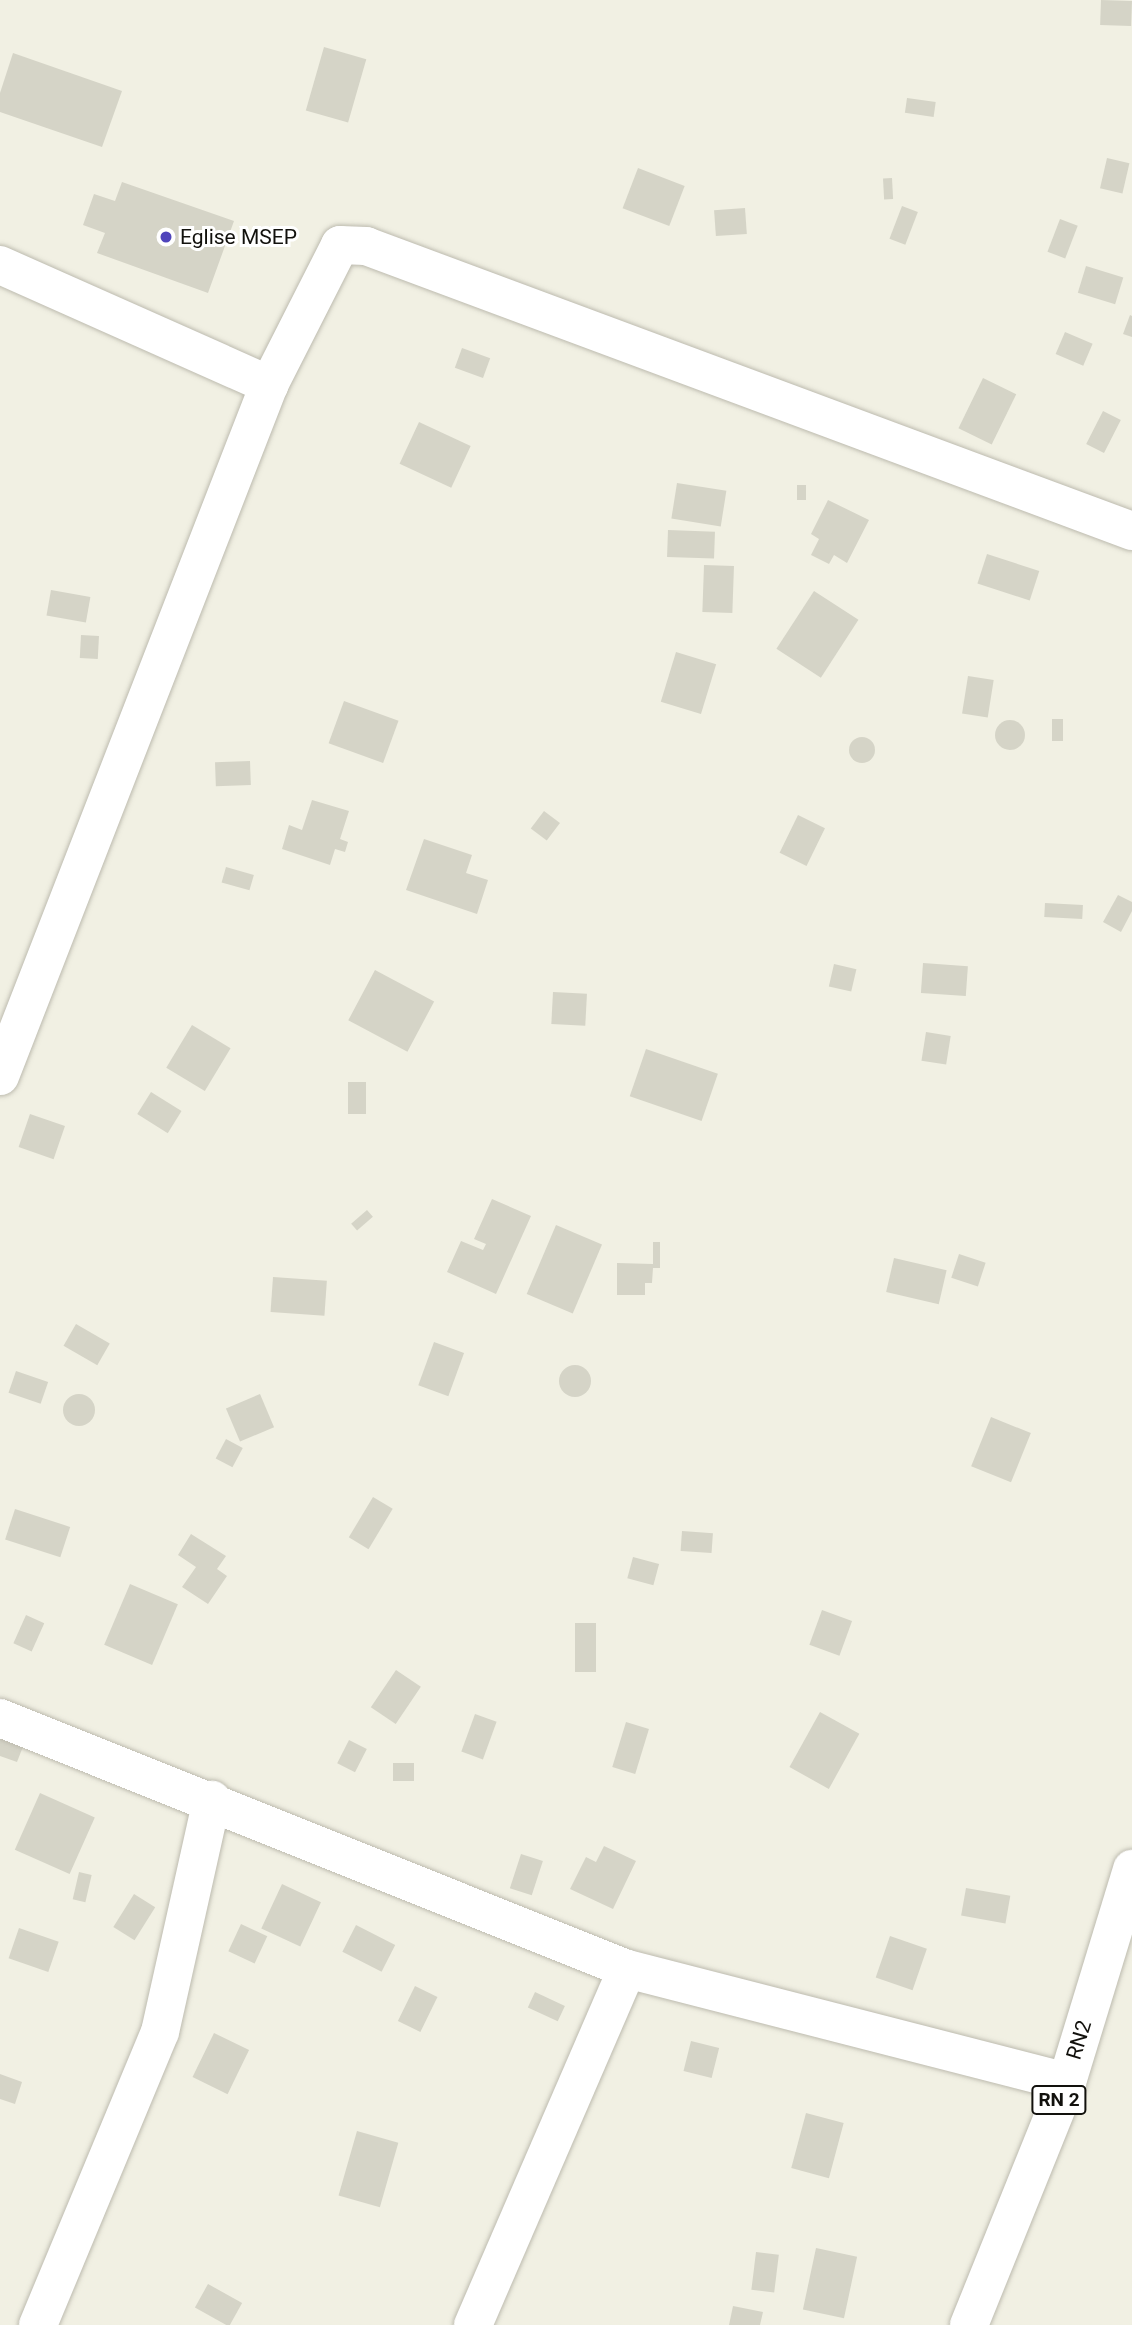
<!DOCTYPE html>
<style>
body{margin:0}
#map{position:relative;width:1132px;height:2325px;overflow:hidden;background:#f1f0e3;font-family:Roboto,sans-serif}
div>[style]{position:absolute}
.building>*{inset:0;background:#d5d4c7;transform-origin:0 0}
.round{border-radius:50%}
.roads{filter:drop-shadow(0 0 2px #bdbbaf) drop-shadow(0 0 2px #bdbbaf)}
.minor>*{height:38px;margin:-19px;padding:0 19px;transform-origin:19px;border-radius:19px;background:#fff}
.primary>*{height:38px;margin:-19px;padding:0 19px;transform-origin:19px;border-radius:19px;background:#fff}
.dots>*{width:19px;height:19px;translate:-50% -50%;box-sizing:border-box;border:4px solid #fff;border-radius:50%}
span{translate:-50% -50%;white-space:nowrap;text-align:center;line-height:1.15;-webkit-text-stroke:6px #fff;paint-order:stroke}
.shield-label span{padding:2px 5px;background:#fff;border:2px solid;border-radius:5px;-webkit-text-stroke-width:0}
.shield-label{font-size:19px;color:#12110d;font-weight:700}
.poi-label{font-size:21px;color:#12110d}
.left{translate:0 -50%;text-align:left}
.street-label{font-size:21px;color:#12110d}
</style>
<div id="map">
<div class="building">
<i style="left:1101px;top:0;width:31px;height:25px;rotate:2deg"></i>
<i style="left:324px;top:47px;width:44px;height:66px;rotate:16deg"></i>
<i style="clip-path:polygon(13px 53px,122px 91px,102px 147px,0 112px,0 93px)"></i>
<i style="left:907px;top:98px;width:29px;height:15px;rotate:8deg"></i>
<i style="left:1107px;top:158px;width:23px;height:31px;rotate:13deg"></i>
<i style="left:638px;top:168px;width:50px;height:43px;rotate:21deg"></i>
<i style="left:892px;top:178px;width:21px;height:9px;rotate:87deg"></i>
<i style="clip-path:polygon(122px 182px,234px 221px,208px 293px,97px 253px,105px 233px,83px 225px,94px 194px,115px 201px)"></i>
<i style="left:902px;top:206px;width:17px;height:35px;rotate:21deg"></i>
<i style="left:745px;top:208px;width:26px;height:31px;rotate:86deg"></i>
<i style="left:1060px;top:219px;width:19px;height:35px;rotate:21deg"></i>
<i style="left:1086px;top:266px;width:39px;height:28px;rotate:17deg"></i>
<i style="clip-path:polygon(1130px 315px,1132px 316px,1132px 337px,1123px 334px)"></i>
<i style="left:1065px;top:332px;width:30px;height:24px;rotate:23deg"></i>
<i style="left:462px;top:348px;width:30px;height:21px;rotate:20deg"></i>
<i style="left:983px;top:378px;width:37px;height:56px;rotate:26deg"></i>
<i style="left:1103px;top:411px;width:20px;height:37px;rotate:27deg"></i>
<i style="left:419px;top:422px;width:57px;height:46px;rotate:25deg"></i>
<i style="left:677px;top:483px;width:50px;height:36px;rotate:9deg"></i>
<i style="left:797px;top:485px;width:9px;height:15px"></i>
<i style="clip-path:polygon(828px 500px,869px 520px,847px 563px,834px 555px,829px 564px,811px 555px,819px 539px,811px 534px)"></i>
<i style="left:668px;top:530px;width:47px;height:27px;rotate:2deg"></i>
<i style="left:987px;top:554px;width:55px;height:31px;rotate:18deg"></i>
<i style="left:704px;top:565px;width:30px;height:47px;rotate:2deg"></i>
<i style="left:51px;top:590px;width:40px;height:26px;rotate:10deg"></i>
<i style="left:814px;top:591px;width:53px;height:69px;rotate:33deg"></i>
<i style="left:81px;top:635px;width:18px;height:23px;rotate:3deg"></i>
<i style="left:676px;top:652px;width:42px;height:52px;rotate:17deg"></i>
<i style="left:968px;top:676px;width:26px;height:38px;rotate:9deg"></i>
<i style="left:344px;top:701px;width:58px;height:45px;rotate:20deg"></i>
<i style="left:1052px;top:719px;width:11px;height:22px"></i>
<i class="round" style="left:995px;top:720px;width:30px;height:30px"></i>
<i class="round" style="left:849px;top:737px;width:26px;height:26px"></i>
<i style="left:250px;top:761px;width:24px;height:35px;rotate:88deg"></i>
<i style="clip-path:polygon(312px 800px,349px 811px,340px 839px,348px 842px,345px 852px,335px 849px,330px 865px,282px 849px,289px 825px,302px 830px)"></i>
<i style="left:544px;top:811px;width:20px;height:22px;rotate:37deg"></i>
<i style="left:798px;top:815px;width:30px;height:42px;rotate:26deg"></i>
<i style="clip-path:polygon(424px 839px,472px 855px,466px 873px,488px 880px,477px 914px,406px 890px)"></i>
<i style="left:226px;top:867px;width:29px;height:16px;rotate:16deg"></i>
<i style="clip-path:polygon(1118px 895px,1132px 902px,1132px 911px,1121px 932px,1103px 922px)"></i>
<i style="left:1045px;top:903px;width:38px;height:14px;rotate:3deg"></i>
<i style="left:923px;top:963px;width:45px;height:30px;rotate:4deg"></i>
<i style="left:834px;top:964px;width:23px;height:23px;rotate:13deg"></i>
<i style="left:375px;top:970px;width:67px;height:57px;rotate:28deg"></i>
<i style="left:553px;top:992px;width:34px;height:32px;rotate:3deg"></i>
<i style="left:192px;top:1025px;width:45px;height:50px;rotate:31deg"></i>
<i style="left:926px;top:1032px;width:25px;height:29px;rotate:9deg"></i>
<i style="left:646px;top:1049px;width:76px;height:50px;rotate:19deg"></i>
<i style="left:348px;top:1082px;width:18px;height:32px"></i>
<i style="left:151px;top:1092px;width:36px;height:26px;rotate:32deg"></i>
<i style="left:30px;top:1114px;width:37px;height:35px;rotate:19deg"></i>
<i style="clip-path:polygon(492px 1199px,531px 1216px,496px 1294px,447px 1272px,461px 1241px,483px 1250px,486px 1244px,474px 1239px)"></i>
<i style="left:367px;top:1210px;width:9px;height:21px;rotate:49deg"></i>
<i style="left:556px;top:1225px;width:50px;height:75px;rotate:23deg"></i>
<i style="clip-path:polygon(653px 1242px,660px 1242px,660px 1268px,653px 1268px,652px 1283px,645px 1283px,645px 1295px,617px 1295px,617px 1263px,653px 1264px)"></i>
<i style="left:959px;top:1254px;width:28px;height:25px;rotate:18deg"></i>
<i style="left:894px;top:1258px;width:54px;height:35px;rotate:13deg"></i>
<i style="left:273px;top:1277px;width:54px;height:35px;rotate:4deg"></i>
<i style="left:76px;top:1324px;width:39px;height:25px;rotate:30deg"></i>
<i style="left:434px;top:1342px;width:32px;height:46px;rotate:20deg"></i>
<i class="round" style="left:559px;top:1365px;width:32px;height:32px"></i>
<i style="left:16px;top:1371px;width:34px;height:23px;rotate:19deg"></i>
<i class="round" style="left:63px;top:1394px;width:32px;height:32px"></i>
<i style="left:260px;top:1394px;width:36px;height:37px;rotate:67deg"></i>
<i style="left:991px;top:1417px;width:43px;height:53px;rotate:22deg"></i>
<i style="left:226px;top:1439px;width:19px;height:22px;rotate:28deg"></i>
<i style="left:373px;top:1497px;width:23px;height:47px;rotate:31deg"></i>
<i style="left:15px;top:1509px;width:58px;height:32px;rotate:18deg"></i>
<i style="left:682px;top:1531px;width:31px;height:20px;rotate:4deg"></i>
<i style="clip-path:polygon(191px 1534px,226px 1556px,217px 1569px,227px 1576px,208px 1604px,182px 1587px,196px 1567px,178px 1555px)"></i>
<i style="left:633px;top:1557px;width:27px;height:22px;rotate:15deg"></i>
<i style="left:130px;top:1584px;width:52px;height:66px;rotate:23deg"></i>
<i style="left:822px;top:1610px;width:32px;height:37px;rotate:20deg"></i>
<i style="left:26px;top:1615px;width:20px;height:31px;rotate:24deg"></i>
<i style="left:575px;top:1623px;width:21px;height:49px"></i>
<i style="left:396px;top:1670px;width:30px;height:45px;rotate:34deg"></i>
<i style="left:820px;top:1712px;width:45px;height:63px;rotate:29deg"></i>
<i style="left:475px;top:1714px;width:23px;height:40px;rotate:20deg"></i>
<i style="left:626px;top:1722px;width:24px;height:47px;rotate:17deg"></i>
<i style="clip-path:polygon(0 1735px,24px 1744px,17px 1762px,0 1756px)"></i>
<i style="left:349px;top:1740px;width:20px;height:26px;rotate:27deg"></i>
<i style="left:393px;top:1763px;width:21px;height:18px"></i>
<i style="left:40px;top:1793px;width:60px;height:62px;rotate:24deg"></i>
<i style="clip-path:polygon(604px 1846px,636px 1861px,613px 1909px,570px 1889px,586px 1857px,596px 1862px)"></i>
<i style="left:521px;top:1854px;width:23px;height:36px;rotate:18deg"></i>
<i style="left:79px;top:1872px;width:13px;height:28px;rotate:13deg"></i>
<i style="left:282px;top:1884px;width:43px;height:49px;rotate:25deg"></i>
<i style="left:966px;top:1888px;width:45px;height:28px;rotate:10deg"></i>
<i style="left:134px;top:1894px;width:25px;height:39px;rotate:32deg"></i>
<i style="left:241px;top:1924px;width:29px;height:30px;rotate:25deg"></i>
<i style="left:356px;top:1925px;width:44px;height:30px;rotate:27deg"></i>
<i style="left:19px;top:1928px;width:42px;height:32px;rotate:19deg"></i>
<i style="left:890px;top:1936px;width:39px;height:44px;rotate:19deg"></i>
<i style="left:415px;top:1986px;width:25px;height:39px;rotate:26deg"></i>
<i style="left:535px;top:1992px;width:33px;height:17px;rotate:25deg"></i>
<i style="left:214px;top:2033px;width:39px;height:49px;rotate:26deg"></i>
<i style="left:691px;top:2041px;width:29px;height:31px;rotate:14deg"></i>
<i style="clip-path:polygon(0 2074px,22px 2082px,15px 2104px,0 2099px)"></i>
<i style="left:806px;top:2113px;width:39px;height:57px;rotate:15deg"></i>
<i style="left:357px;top:2131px;width:43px;height:67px;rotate:16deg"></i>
<i style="left:816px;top:2248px;width:42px;height:63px;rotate:12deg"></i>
<i style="left:756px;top:2252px;width:23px;height:38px;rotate:7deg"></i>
<i style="left:208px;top:2284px;width:39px;height:27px;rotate:29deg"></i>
<i style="clip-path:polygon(733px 2306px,763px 2312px,760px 2325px,729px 2325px)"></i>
</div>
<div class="roads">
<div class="minor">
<i style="left:0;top:265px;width:295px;rotate:24deg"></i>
<i style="left:0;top:1076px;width:742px;rotate:-68.73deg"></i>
<i style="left:269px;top:385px;width:157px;rotate:-63.1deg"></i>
<i style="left:340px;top:245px;width:26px;rotate:2deg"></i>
<i style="left:366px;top:246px;width:817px;rotate:20.41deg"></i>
<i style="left:0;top:1718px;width:675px;rotate:21.82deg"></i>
<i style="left:627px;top:1969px;width:454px;rotate:14.4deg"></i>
<i style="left:38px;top:2325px;width:317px;rotate:-67.4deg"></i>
<i style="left:160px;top:2032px;width:238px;rotate:-77.4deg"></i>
<i style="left:473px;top:2325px;width:388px;rotate:-66.6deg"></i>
</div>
<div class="primary">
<i style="left:969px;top:2325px;width:262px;rotate:-68deg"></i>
<i style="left:1067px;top:2082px;width:223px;rotate:-73deg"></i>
</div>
</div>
<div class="dots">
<i style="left:166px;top:237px;background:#4f44bb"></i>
</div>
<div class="shield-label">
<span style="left:1059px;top:2100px">RN 2</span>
</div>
<div class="poi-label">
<span class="left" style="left:180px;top:237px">Eglise MSEP</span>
</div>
<div class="street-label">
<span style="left:1079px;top:2040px;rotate:-73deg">RN2</span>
</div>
</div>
